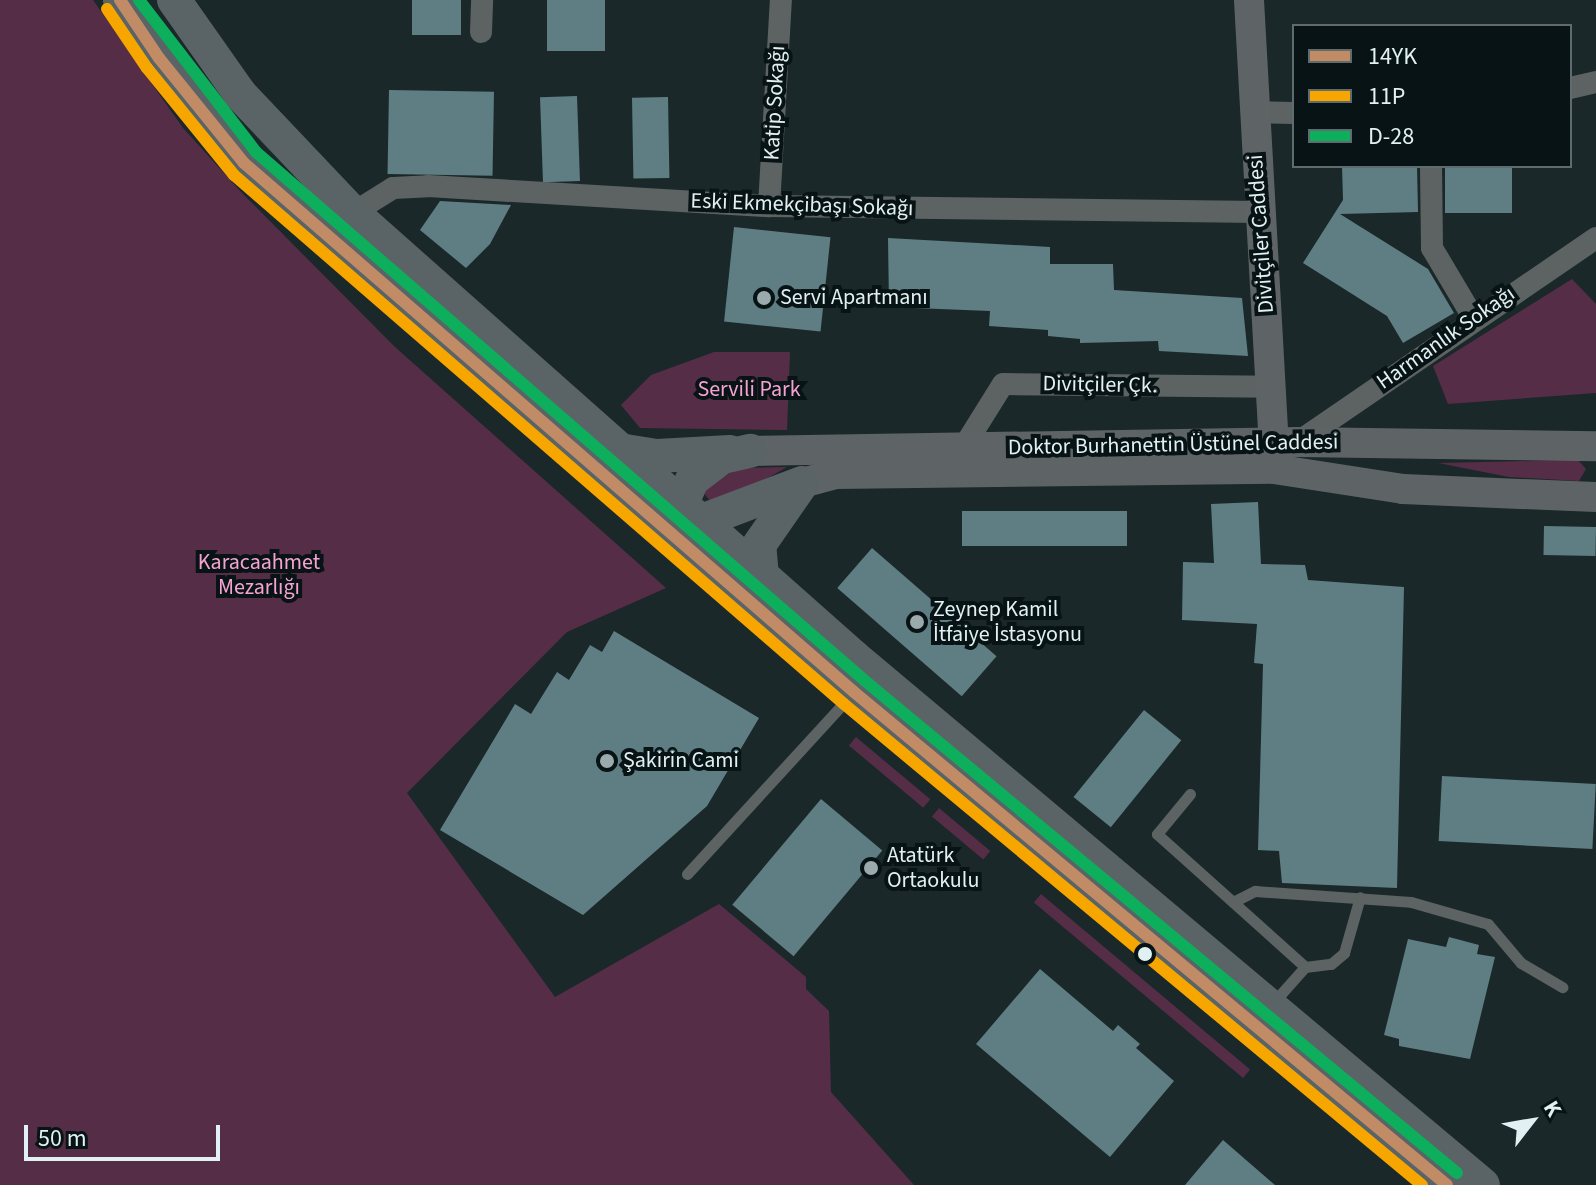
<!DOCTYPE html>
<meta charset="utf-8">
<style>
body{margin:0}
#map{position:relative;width:1596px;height:1185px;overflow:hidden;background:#1a282a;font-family:"Source Sans 3",sans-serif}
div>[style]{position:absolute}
.green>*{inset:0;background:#552d47;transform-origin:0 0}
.building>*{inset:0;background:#5f7e83;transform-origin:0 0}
.lane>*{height:11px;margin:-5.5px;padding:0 5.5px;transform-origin:5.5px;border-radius:5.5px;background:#5d6363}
.street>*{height:22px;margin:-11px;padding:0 11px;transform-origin:11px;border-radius:11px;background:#5d6363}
.secondary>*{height:30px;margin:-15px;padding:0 15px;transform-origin:15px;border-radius:15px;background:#5e6466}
.primary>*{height:34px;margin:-17px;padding:0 17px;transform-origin:17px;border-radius:17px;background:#5a6466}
.bus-1>*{height:12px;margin:-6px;padding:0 6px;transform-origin:6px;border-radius:6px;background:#c18c65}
.bus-2>*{height:12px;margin:-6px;padding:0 6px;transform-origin:6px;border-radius:6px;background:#f7a600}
.bus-3>*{height:12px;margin:-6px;padding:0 6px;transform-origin:6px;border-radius:6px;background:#0daf5c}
.dots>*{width:22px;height:22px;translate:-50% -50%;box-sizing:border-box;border:4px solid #081315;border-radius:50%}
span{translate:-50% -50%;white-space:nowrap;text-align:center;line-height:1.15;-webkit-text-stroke:8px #081315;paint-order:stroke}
.street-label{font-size:22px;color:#e1f0f3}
.poi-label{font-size:22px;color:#e1f0f3}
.left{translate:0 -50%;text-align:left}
.park-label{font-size:22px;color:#f5a2d2}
.legend{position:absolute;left:1292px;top:24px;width:280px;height:144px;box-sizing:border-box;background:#081315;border:2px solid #5f6b6e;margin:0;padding:10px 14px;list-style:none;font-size:24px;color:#e1f0f3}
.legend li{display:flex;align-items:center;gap:16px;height:40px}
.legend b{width:40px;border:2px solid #5f6b6e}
.north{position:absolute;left:1492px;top:1081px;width:80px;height:80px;-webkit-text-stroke:6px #081315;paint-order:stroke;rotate:59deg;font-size:22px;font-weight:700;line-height:32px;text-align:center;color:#e1f0f3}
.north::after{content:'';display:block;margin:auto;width:28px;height:36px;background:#e1f0f3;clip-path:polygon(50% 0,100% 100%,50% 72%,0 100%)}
.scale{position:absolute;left:24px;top:1125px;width:196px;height:36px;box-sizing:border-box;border:4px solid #e1f0f3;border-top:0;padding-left:10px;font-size:24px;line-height:28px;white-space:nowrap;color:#e1f0f3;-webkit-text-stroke:6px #081315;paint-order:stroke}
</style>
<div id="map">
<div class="green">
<i style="clip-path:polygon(0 0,93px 0,183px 128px,242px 193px,395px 347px,666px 588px,567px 632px,407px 793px,555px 997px,719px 904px,806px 977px,806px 989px,829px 1011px,831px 1092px,914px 1185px,0 1185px)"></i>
<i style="clip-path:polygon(1572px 279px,1596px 304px,1596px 393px,1448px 404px,1433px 366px)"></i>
<i style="clip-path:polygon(714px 352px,790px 352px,787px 430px,640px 428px,621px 405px,651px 375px)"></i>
<i style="clip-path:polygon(1578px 460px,1586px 469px,1579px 481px,1509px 477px,1438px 463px)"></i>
<i style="clip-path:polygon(787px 467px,736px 496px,710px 501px,703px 492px,737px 468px)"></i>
<i style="left:856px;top:737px;width:97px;height:11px;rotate:40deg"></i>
<i style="left:939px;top:808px;width:67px;height:11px;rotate:40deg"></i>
<i style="left:1041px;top:894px;width:273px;height:11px;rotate:40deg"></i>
</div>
<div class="building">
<i style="left:412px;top:0;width:49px;height:35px"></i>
<i style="left:547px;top:0;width:58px;height:51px"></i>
<i style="left:389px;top:90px;width:105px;height:84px;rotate:1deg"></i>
<i style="left:577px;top:96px;width:85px;height:37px;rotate:88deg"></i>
<i style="left:668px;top:97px;width:81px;height:36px;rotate:89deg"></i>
<i style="clip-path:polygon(1342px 166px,1417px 166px,1418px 212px,1340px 214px,1428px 269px,1454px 313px,1403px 343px,1387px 316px,1303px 263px,1343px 200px)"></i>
<i style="left:1445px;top:166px;width:67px;height:47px"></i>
<i style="clip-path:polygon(440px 201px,511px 205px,490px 244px,466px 268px,420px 230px)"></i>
<i style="left:734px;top:227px;width:97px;height:95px;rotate:6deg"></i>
<i style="clip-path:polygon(888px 238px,1050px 247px,1050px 264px,1113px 264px,1114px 290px,1242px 298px,1248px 356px,1159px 351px,1158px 341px,1080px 343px,1080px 339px,1048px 336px,1048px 330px,989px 326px,990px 311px,889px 307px)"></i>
<i style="clip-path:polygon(1258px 502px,1261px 564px,1305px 565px,1308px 580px,1404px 587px,1397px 888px,1282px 883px,1279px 851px,1258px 850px,1263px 664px,1254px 663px,1257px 624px,1182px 620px,1183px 562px,1214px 563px,1211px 504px)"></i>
<i style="left:1127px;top:511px;width:35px;height:165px;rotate:90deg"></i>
<i style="left:1544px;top:526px;width:52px;height:29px;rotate:1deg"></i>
<i style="left:872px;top:548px;width:165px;height:53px;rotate:41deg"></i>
<i style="clip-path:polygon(614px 631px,759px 718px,707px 806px,583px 915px,440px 830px,515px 704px,531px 714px,557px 672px,569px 680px,590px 645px,602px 652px)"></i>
<i style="left:1144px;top:710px;width:48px;height:112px;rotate:39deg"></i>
<i style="left:1442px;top:776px;width:154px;height:65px;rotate:3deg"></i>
<i style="left:821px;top:799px;width:80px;height:138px;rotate:40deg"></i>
<i style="clip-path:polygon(1449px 937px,1479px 945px,1477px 954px,1495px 957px,1470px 1059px,1399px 1046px,1399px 1039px,1384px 1035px,1408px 939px,1446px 947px)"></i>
<i style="clip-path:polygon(1040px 969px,1113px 1031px,1118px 1025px,1140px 1044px,1136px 1048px,1174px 1081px,1110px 1157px,976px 1044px)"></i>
<i style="clip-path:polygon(1223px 1140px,1275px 1185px,1185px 1185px)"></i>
</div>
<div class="lane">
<i style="left:1190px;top:794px;width:52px;rotate:129.5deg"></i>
<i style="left:1157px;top:834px;width:199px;rotate:41.9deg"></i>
<i style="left:1305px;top:967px;width:26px;rotate:-7deg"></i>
<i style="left:1331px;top:964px;width:17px;rotate:-40deg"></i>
<i style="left:1344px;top:953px;width:58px;rotate:-74.1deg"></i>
<i style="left:687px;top:874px;width:243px;rotate:-47.5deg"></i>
<i style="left:1233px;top:902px;width:25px;rotate:-27deg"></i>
<i style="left:1255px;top:891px;width:156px;rotate:4deg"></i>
<i style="left:1411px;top:902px;width:80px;rotate:15.9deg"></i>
<i style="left:1488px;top:924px;width:51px;rotate:49.8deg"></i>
<i style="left:1521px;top:963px;width:48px;rotate:30.3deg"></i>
<i style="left:1272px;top:1004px;width:50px;rotate:-48.3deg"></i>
</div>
<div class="street">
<i style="left:481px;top:32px;width:32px;rotate:-88deg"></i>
<i style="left:1570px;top:88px;width:27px;rotate:-13deg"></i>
<i style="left:1253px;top:112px;width:41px;rotate:1.4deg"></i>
<i style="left:1431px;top:166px;width:82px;rotate:89.3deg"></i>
<i style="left:1432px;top:248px;width:80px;rotate:59.3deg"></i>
<i style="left:769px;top:206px;width:206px;rotate:-86.7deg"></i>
<i style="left:353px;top:213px;width:47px;rotate:-32deg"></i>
<i style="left:393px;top:188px;width:35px;rotate:-3deg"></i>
<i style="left:428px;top:186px;width:342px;rotate:3.4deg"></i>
<i style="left:769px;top:206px;width:490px;rotate:0.7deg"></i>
<i style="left:1298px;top:442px;width:361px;rotate:-34.4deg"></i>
<i style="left:963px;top:448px;width:75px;rotate:-58deg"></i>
<i style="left:1003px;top:384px;width:269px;rotate:0.6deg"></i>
</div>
<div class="secondary">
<i style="left:1249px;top:0;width:464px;rotate:86.8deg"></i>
<i style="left:750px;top:451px;width:548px;rotate:-0.94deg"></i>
<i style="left:1298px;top:442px;width:298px;rotate:0.8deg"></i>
<i style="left:802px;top:483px;width:34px;rotate:-15deg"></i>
<i style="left:835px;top:474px;width:439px;rotate:-0.7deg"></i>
<i style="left:1274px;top:469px;width:131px;rotate:8.8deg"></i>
<i style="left:1403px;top:489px;width:193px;rotate:2.4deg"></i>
</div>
<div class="primary">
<i style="left:120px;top:0;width:70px;rotate:56.1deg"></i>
<i style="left:159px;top:58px;width:135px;rotate:51deg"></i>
<i style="left:244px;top:163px;width:807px;rotate:40.93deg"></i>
<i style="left:854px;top:692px;width:771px;rotate:39.74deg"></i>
<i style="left:174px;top:0;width:115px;rotate:54.9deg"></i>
<i style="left:240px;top:94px;width:164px;rotate:46.5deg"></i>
<i style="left:353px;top:213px;width:669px;rotate:41.55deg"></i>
<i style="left:854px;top:657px;width:821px;rotate:40.01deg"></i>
<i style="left:619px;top:450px;width:38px;rotate:9deg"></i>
<i style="left:657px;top:456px;width:73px;rotate:-3.1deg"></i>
<i style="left:681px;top:526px;width:21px;rotate:-90deg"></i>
<i style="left:681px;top:505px;width:27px;rotate:-66deg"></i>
<i style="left:692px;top:480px;width:39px;rotate:-37deg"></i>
<i style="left:723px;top:457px;width:28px;rotate:-13deg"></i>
<i style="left:683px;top:528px;width:127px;rotate:-20.7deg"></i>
<i style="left:762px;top:577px;width:32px;rotate:-95deg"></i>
<i style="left:759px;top:545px;width:72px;rotate:-55.2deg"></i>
</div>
<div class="bus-1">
<i style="left:120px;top:0;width:70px;rotate:56.1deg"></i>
<i style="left:159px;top:58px;width:135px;rotate:51deg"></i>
<i style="left:244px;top:163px;width:807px;rotate:40.93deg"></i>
<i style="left:854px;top:692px;width:771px;rotate:39.74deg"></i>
</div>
<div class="bus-2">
<i style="left:107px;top:9px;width:71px;rotate:55.9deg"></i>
<i style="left:147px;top:68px;width:138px;rotate:50.9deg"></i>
<i style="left:234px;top:175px;width:807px;rotate:40.93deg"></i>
<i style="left:844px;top:704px;width:752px;rotate:39.77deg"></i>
</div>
<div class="bus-3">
<i style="left:139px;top:0;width:192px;rotate:52.4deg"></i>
<i style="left:256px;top:152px;width:805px;rotate:40.97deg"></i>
<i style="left:864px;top:680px;width:771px;rotate:39.74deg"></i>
</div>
<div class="dots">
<i style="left:764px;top:298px;background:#9baaad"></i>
<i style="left:917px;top:622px;background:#9baaad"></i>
<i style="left:607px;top:761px;background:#9baaad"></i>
<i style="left:871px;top:868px;background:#9baaad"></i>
<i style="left:1145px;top:954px;background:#e1f0f3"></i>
</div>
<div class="street-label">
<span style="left:775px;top:103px;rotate:-87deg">Katip Sokağı</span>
<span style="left:802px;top:205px;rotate:2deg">Eski Ekmekçibaşı Sokağı</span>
<span style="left:1261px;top:234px;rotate:-94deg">Divitçiler Caddesi</span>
<span style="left:1446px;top:338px;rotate:-35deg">Harmanlık Sokağı</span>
<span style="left:1100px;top:385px;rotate:1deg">Divitçiler Çk.</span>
<span style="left:1173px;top:445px;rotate:-1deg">Doktor Burhanettin Üstünel Caddesi</span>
</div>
<div class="poi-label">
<span class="left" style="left:780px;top:298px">Servi Apartmanı</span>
<span class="left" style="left:933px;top:622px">Zeynep Kamil<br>İtfaiye İstasyonu</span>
<span class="left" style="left:623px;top:761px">Şakirin Cami</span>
<span class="left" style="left:887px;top:868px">Atatürk<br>Ortaokulu</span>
</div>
<div class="park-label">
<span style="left:749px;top:390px">Servili Park</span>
<span style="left:259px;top:575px">Karacaahmet<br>Mezarlığı</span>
</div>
<ul class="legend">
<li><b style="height:10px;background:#c18c65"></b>14YK</li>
<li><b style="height:10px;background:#f7a600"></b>11P</li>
<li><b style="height:10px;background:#0daf5c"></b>D-28</li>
</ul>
<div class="north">K</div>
<div class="scale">50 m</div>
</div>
